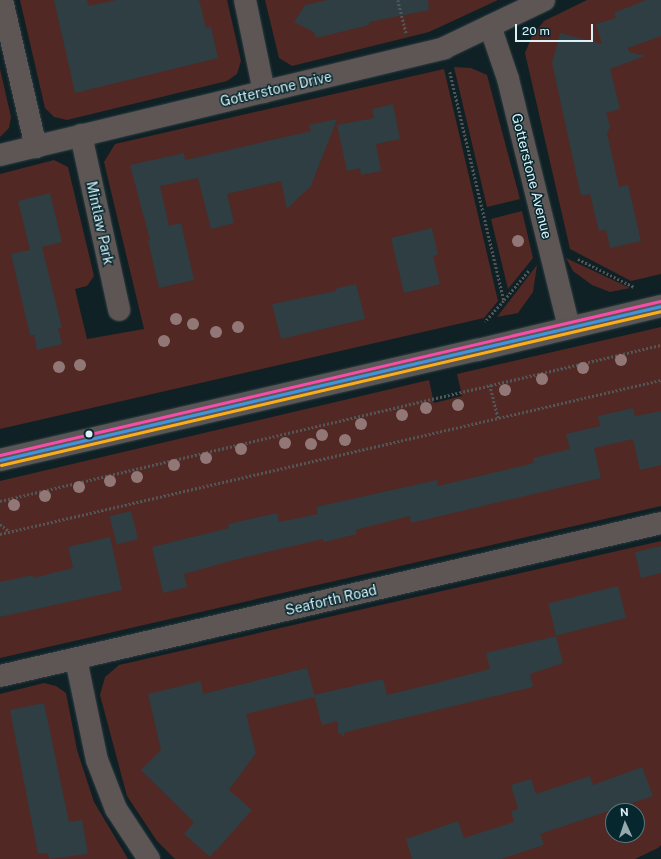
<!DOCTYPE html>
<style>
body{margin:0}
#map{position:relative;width:661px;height:859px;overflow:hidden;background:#0f2125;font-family:"Public Sans",sans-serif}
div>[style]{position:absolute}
.green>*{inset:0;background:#512824}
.building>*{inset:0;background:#2e3e42;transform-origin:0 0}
.path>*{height:2.5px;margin-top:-1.25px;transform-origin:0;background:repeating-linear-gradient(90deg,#535657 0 2px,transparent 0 4px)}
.roads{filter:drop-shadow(0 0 1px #2d3d41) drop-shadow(0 0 1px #2d3d41)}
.minor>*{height:22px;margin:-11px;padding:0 11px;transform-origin:11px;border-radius:11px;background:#5d5655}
.major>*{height:22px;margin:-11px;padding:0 11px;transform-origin:11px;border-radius:11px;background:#5a5656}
.bus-1>*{height:3px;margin:-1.5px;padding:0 1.5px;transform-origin:1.5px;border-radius:1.5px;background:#4094de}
.bus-2>*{height:3px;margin:-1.5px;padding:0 1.5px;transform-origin:1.5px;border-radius:1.5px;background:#faae19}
.bus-3>*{height:3px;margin:-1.5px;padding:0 1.5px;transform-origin:1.5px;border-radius:1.5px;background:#f54da8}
.trees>*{width:12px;height:12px;margin:-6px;border-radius:50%;background:#917876}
.dots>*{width:11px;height:11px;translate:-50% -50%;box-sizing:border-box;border:2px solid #06272e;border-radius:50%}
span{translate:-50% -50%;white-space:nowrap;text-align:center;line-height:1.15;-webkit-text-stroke:3px #06272e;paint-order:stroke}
.street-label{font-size:14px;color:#dbf1f7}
.north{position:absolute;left:605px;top:803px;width:40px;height:40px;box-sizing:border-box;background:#06272e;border:1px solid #5b787e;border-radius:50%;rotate:357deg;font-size:11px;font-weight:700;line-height:16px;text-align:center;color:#dbf1f7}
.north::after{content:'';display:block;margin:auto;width:14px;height:18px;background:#94a8ae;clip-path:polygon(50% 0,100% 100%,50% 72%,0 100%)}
.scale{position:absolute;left:515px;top:24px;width:78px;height:18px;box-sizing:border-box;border:2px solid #dbf1f7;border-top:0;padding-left:5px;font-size:12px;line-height:14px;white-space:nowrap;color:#dbf1f7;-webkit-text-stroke:3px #06272e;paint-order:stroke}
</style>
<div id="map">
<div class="green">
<i style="clip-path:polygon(20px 0,227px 0,241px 61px,237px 74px,227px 81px,67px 120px,54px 117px,45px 108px)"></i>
<i style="clip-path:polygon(265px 0,498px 0,429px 32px,292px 66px,279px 58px)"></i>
<i style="clip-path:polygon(587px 0,661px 0,661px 274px,631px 281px,570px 249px,525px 53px,532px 36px,544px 21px)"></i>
<i style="clip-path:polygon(454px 67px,471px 68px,487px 75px,520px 199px,487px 207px)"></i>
<i style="clip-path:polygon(0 69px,11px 117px,9px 128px,0 137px)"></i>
<i style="clip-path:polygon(444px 69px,498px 301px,484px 318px,0 429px,0 174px,54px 160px,68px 167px,94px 276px,87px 286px,75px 289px,87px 339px,144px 329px,104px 162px,115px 144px)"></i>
<i style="clip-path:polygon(522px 211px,533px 258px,508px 289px,491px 219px)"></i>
<i style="clip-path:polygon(566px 258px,630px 288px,610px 292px,592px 285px,573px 271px)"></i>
<i style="clip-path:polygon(537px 265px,533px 292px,518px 313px,497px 317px)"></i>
<i style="clip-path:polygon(661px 327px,661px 506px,0 658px,0 481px,429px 380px,434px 403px,462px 396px,457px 374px)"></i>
<i style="clip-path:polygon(evenodd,661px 541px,661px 845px,658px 848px,635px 859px,175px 859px,157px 841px,127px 796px,100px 695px,105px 677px,119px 665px,661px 541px,613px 811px,637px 811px,637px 835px,613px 835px,613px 811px)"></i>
<i style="clip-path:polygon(44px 683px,56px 686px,66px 693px,77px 750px,94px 802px,128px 859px,0 859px,0 694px)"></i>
</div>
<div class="building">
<i style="clip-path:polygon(54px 0,87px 0,89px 6px,116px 0,199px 0,206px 28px,211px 27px,218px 58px,75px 93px)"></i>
<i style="clip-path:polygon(327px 0,428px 0,429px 10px,369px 22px,369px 25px,316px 38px,314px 32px,294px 22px,305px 5px)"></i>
<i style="clip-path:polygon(646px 0,661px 0,661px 36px,628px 48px,629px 52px,645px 56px,610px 69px,620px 109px,606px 113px,610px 127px,607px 133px,619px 187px,628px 185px,641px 241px,610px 248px,606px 230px,599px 231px,590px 194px,581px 196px,552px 63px,560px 33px,602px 44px,596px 24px,616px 18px,614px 13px)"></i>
<i style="clip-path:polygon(393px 104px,400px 139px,376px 144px,381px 171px,361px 175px,360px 168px,347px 171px,337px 125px,374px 118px,372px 109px)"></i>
<i style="clip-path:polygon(337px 119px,311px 186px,287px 209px,281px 181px,227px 194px,234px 223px,211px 229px,198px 178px,160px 186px,169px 226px,181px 223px,194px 280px,159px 288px,148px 241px,150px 240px,130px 165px,184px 153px,185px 160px,311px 131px,309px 125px)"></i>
<i style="clip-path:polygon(50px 193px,62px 242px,30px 250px,42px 247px,62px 328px,58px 328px,62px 344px,37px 350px,34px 335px,30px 335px,11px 254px,30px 250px,18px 201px)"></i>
<i style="clip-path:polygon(432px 228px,438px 255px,433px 256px,440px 284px,404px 293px,391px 238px)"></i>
<i style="clip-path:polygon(356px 284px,365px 319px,281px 339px,272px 304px,336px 291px,335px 289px)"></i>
<i style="clip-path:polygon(633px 408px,635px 416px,661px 411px,661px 465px,640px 470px,633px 439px,594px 448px,601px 478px,411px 523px,410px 516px,355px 530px,357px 534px,324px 542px,323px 539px,234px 560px,184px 574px,187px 587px,163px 593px,152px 547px,229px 528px,228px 524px,277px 513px,279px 522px,318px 514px,316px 507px,437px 480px,438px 486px,534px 463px,533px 458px,570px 449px,566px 434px,600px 426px,598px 416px)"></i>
<i style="left:131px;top:511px;width:29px;height:22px;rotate:76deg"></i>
<i style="clip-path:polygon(110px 537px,122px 590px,0 617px,0 582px,33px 575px,33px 578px,73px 568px,68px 547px)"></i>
<i style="clip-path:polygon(661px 546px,661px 573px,641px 578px,635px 552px)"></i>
<i style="left:618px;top:586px;width:33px;height:72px;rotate:76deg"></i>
<i style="clip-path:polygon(556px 636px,563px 663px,530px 674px,533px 687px,346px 732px,342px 737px,341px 733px,338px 734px,338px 721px,322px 725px,314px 695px,383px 679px,387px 695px,440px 682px,490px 669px,486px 653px)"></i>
<i style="clip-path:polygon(307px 668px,315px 697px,246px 714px,256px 753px,229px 790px,252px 810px,210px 857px,184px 834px,194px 822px,141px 770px,161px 750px,148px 694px,201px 681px,203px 694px)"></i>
<i style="clip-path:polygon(44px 703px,69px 822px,82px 820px,88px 854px,49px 859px,48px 853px,38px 854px,10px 710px)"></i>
<i style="clip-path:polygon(642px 767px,653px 796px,540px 834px,544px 845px,501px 859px,412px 859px,406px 839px,458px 821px,464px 838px,514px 822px,511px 811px,518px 809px,511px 785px,531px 779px,536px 794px,590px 776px,593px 785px)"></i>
</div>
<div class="path">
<i style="left:398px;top:0;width:34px;rotate:76deg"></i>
<i style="left:450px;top:72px;width:235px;rotate:76.7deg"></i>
<i style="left:504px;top:301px;width:28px;rotate:132deg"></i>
<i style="left:578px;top:259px;width:63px;rotate:26.6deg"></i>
<i style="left:504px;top:300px;width:39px;rotate:-50deg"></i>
<i style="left:490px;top:385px;width:34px;rotate:76deg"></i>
<i style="left:0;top:501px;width:679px;rotate:-13.28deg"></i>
<i style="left:0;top:524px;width:11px;rotate:38deg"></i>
<i style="left:0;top:534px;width:679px;rotate:-13.11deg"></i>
</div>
<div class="roads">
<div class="minor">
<i style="left:2px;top:0;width:151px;rotate:77deg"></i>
<i style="left:245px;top:0;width:94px;rotate:78.3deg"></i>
<i style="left:490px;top:26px;width:56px;rotate:71.2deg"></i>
<i style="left:508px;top:79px;width:255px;rotate:76.2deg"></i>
<i style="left:81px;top:135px;width:179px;rotate:77.7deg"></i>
<i style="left:0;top:155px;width:457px;rotate:-13.5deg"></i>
<i style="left:444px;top:48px;width:111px;rotate:-25.6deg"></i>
<i style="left:76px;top:659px;width:103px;rotate:78.3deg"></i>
<i style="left:97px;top:760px;width:53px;rotate:68.8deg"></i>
<i style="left:116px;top:809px;width:60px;rotate:56.6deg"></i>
<i style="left:0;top:676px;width:678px;rotate:-13.03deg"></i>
</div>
<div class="major">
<i style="left:0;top:460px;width:490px;rotate:-13deg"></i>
<i style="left:478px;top:350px;width:188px;rotate:-13.5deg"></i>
</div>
</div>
<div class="bus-1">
<i style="left:0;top:460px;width:679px;rotate:-13.11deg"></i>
</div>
<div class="bus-2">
<i style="left:1px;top:465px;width:678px;rotate:-13.13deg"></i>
</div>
<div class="bus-3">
<i style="left:0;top:455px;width:678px;rotate:-13.13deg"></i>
</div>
<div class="trees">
<i style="left:518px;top:241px"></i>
<i style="left:176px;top:319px"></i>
<i style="left:193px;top:324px"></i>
<i style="left:238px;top:327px"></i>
<i style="left:216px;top:332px"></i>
<i style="left:164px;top:341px"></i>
<i style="left:621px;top:360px"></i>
<i style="left:80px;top:365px"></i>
<i style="left:59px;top:367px"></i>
<i style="left:583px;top:368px"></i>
<i style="left:542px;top:379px"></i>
<i style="left:505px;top:390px"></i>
<i style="left:458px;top:405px"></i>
<i style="left:426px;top:408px"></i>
<i style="left:402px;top:415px"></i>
<i style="left:361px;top:424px"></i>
<i style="left:322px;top:435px"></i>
<i style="left:345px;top:440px"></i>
<i style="left:285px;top:443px"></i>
<i style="left:311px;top:444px"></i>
<i style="left:241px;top:449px"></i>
<i style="left:206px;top:458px"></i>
<i style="left:174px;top:465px"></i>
<i style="left:137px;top:477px"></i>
<i style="left:110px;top:481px"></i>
<i style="left:79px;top:487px"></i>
<i style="left:45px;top:496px"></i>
<i style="left:14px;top:505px"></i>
</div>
<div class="dots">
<i style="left:89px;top:434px;background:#dbf1f7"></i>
</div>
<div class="street-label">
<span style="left:276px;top:89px;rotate:-13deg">Gotterstone Drive</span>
<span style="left:532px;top:176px;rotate:76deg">Gotterstone Avenue</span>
<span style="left:100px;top:223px;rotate:78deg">Mintlaw Park</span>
<span style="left:331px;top:600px;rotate:-13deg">Seaforth Road</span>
</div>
<div class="north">N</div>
<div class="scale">20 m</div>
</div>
